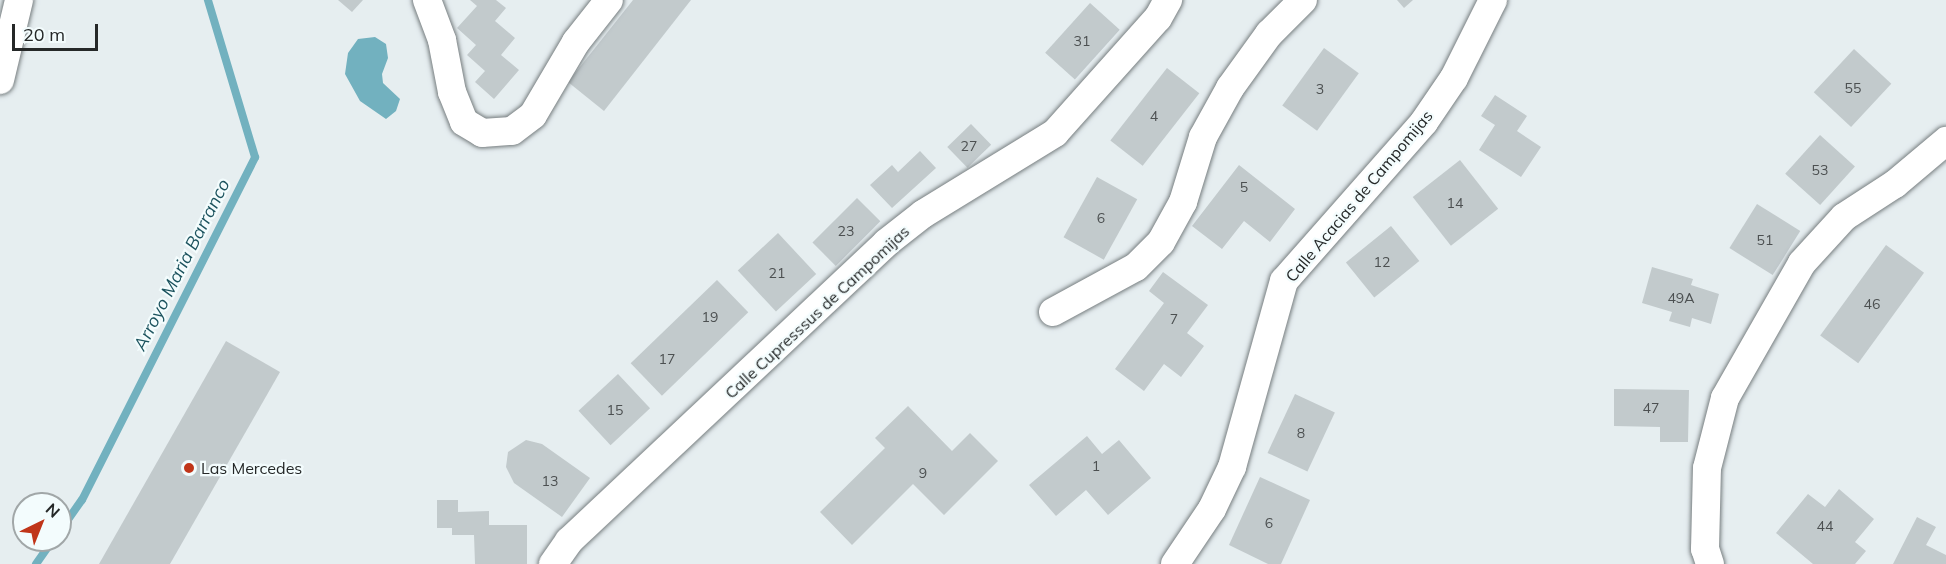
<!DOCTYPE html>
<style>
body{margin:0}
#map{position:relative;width:1946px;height:564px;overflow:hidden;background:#e6eef0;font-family:Mulish,sans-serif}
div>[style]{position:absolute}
.water>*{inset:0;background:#72b1bf}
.stream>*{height:8px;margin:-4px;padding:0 4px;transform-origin:4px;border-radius:4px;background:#72b1bf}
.building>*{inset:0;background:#c2cacc;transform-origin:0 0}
.roads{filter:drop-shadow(0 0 2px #777e80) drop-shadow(0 0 2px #777e80)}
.street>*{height:28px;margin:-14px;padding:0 14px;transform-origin:14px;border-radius:14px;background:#fff}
.dots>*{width:16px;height:16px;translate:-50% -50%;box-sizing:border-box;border:3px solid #f3fcfd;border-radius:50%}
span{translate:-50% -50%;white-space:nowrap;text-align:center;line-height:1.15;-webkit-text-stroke:4.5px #f3fcfd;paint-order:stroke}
.number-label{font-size:14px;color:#4c5051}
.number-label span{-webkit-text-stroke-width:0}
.street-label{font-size:16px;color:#252828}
.poi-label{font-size:16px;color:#252828}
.left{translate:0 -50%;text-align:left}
.water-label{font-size:18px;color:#1c535e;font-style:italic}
.north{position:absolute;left:12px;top:492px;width:60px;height:60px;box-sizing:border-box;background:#f3fcfd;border:2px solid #a1a7a8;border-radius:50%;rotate:43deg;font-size:16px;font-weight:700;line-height:24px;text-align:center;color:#252828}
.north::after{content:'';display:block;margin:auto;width:21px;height:27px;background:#c03519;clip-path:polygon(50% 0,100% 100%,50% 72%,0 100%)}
.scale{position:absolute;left:12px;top:24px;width:86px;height:27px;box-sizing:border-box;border:3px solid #252828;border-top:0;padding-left:8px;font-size:18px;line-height:21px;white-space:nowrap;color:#252828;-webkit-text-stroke:4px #f3fcfd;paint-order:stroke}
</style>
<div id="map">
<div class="water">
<i style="clip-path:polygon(375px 37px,386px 44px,388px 58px,382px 74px,383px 83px,400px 99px,396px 111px,386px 119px,360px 101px,345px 74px,348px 53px,358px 39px)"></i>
</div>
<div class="stream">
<i style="left:60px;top:531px;width:38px;rotate:-55deg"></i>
<i style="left:82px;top:500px;width:384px;rotate:-63.2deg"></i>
<i style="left:255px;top:157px;width:164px;rotate:-106.7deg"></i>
<i style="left:36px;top:564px;width:29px;rotate:-55deg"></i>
</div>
<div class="building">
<i style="clip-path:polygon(338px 0,363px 0,352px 12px)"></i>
<i style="clip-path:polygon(470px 0,496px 0,506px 8px,495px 21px,515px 38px,501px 55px,519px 70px,494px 99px,475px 82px,485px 71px,467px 55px,476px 45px,457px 28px,477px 6px)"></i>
<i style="clip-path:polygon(633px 0,691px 0,604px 111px,568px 82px)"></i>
<i style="clip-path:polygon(1397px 0,1413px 0,1404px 8px)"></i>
<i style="left:1090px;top:3px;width:40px;height:67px;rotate:42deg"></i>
<i style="left:1324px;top:48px;width:43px;height:71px;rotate:36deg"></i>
<i style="left:1854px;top:49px;width:51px;height:59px;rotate:43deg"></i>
<i style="left:1167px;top:68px;width:41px;height:92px;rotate:38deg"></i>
<i style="clip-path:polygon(1495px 95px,1527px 116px,1517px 131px,1541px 147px,1521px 177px,1479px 150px,1495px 125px,1481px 116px)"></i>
<i style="left:971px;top:124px;width:29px;height:33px;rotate:46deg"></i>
<i style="left:1820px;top:135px;width:47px;height:52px;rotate:42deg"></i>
<i style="clip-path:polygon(920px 151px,936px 168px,892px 208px,870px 185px,892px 165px,898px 172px)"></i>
<i style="left:1460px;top:160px;width:62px;height:60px;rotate:52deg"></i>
<i style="clip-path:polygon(1239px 165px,1295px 209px,1270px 242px,1244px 221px,1222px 249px,1192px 226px)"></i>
<i style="left:1097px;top:177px;width:46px;height:69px;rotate:29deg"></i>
<i style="left:857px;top:198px;width:33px;height:63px;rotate:45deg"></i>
<i style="left:1757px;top:204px;width:51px;height:52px;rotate:32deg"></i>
<i style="left:1391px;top:226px;width:45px;height:58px;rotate:51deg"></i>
<i style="left:778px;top:233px;width:56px;height:55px;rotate:47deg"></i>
<i style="left:1886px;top:245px;width:47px;height:112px;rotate:36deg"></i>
<i style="clip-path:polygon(1652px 267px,1693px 279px,1691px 285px,1719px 294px,1711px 324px,1692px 318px,1690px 327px,1669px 321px,1672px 312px,1642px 303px)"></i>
<i style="clip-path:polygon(1163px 272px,1208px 305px,1187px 333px,1204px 346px,1181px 377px,1164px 364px,1144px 391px,1115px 369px,1164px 303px,1149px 291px)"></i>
<i style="left:717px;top:280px;width:45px;height:120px;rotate:46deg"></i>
<i style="clip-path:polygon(226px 341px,280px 372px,170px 564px,99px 564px)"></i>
<i style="left:618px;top:374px;width:47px;height:54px;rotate:47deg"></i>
<i style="clip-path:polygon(1614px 389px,1689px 390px,1688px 442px,1660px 442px,1660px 427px,1614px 426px)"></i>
<i style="left:1295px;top:394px;width:44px;height:65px;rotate:25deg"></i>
<i style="clip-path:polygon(908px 406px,952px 451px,970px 433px,998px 461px,944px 515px,913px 484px,852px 545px,820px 512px,885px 448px,875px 438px)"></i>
<i style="clip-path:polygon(1087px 436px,1102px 454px,1119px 440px,1151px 478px,1108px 515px,1086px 490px,1056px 516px,1029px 485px)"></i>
<i style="clip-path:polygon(526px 440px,542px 444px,590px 478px,562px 517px,514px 483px,506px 467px,508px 452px)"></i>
<i style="clip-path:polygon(1260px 477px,1310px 500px,1281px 564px,1268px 564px,1229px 545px)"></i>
<i style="clip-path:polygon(1839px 489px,1874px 519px,1855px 542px,1866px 551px,1855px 564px,1813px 564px,1776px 533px,1808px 494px,1825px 507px)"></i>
<i style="clip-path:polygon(437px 500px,458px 500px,458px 512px,489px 511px,489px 525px,527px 525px,527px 564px,475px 564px,474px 535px,452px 535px,452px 528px,437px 528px)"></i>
<i style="clip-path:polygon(1917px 517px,1936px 527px,1926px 545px,1946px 555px,1946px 564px,1893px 564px)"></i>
</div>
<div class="roads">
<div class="street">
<i style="left:427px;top:0;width:43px;rotate:69.4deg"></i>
<i style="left:442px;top:40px;width:53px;rotate:79.1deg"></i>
<i style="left:452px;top:92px;width:32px;rotate:68deg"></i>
<i style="left:464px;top:122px;width:21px;rotate:31deg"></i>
<i style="left:482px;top:133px;width:30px;rotate:-4deg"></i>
<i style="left:512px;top:131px;width:26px;rotate:-37deg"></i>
<i style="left:533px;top:115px;width:85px;rotate:-59.5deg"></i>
<i style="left:576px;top:42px;width:53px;rotate:-51.8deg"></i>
<i style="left:0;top:80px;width:82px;rotate:-76.6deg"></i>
<i style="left:1053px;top:312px;width:94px;rotate:-28.5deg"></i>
<i style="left:1136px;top:267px;width:35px;rotate:-45deg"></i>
<i style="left:1161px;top:242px;width:46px;rotate:-61.2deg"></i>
<i style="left:1183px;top:202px;width:68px;rotate:-72.9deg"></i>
<i style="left:1203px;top:137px;width:56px;rotate:-61.1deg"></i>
<i style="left:1230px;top:88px;width:67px;rotate:-54.2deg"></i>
<i style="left:1269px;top:34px;width:48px;rotate:-45deg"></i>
<i style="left:553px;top:564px;width:28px;rotate:-55deg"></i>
<i style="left:569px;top:541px;width:435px;rotate:-43.2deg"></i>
<i style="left:886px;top:243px;width:47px;rotate:-38.1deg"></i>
<i style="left:923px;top:214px;width:155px;rotate:-31.5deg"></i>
<i style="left:1055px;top:133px;width:154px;rotate:-48.2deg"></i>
<i style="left:1158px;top:18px;width:21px;rotate:-61deg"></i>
<i style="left:1175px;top:564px;width:66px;rotate:-56.1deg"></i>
<i style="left:1212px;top:509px;width:47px;rotate:-64.5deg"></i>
<i style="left:1232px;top:467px;width:193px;rotate:-74.4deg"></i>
<i style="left:1284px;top:281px;width:212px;rotate:-48.6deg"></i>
<i style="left:1424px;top:122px;width:53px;rotate:-55.7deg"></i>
<i style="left:1454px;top:78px;width:87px;rotate:-63.4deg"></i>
<i style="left:1710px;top:564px;width:16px;rotate:-108deg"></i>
<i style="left:1705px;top:549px;width:81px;rotate:-88.6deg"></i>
<i style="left:1707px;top:468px;width:72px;rotate:-75.6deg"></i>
<i style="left:1725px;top:398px;width:155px;rotate:-60.3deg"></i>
<i style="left:1802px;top:263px;width:62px;rotate:-47.6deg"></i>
<i style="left:1844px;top:217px;width:61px;rotate:-32.9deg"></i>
<i style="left:1895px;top:184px;width:67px;rotate:-40.1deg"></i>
</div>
</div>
<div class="dots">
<i style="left:189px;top:468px;background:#c03519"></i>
</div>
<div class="number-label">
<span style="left:1082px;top:41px">31</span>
<span style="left:1853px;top:88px">55</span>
<span style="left:1320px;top:89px">3</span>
<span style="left:1154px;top:116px">4</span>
<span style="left:969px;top:146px">27</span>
<span style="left:1820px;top:170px">53</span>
<span style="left:1244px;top:187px">5</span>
<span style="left:1455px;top:203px">14</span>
<span style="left:1101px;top:218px">6</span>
<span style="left:846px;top:231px">23</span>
<span style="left:1765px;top:240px">51</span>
<span style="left:1382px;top:262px">12</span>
<span style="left:777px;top:273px">21</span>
<span style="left:1681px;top:298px">49A</span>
<span style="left:1872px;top:304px">46</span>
<span style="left:710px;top:317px">19</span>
<span style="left:1174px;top:319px">7</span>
<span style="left:667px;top:359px">17</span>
<span style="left:1651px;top:408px">47</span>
<span style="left:615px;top:410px">15</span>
<span style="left:1301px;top:433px">8</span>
<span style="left:1096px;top:466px">1</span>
<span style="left:923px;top:473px">9</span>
<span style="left:550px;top:481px">13</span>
<span style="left:1269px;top:523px">6</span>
<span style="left:1825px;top:526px">44</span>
</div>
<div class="street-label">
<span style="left:1359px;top:196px;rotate:-50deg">Calle Acacias de Campomijas</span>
<span style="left:817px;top:312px;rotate:-43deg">Calle Cupresssus de Campomijas</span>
</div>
<div class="poi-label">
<span class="left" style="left:201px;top:468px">Las Mercedes</span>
</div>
<div class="water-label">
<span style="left:182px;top:265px;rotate:-63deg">Arroyo Maria Barranco</span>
</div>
<div class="north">N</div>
<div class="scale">20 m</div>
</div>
